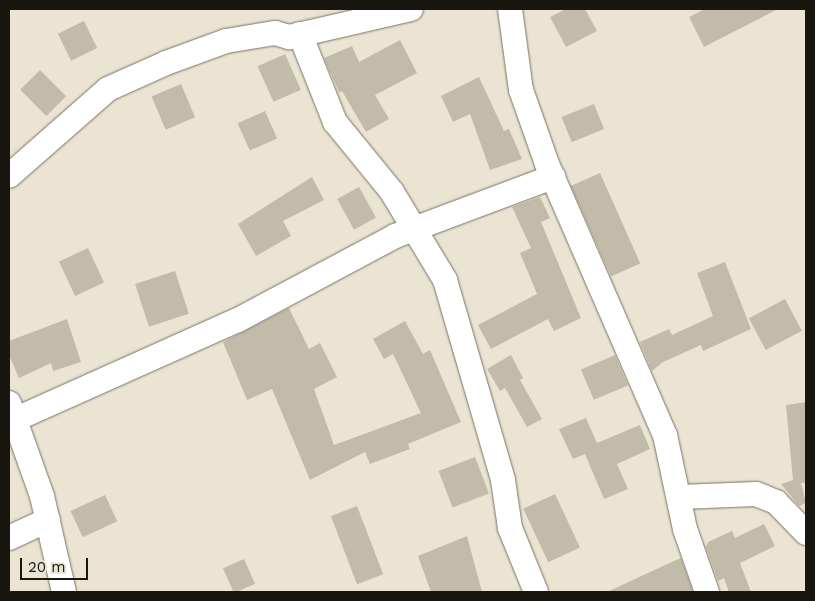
<!DOCTYPE html>
<style>
body{margin:0}
#map{position:relative;width:815px;height:601px;overflow:hidden;background:#ece4d3;font-family:"Work Sans",sans-serif}
div>[style]{position:absolute}
.building>*{inset:0;background:#c3bbaa;transform-origin:0 0}
.roads{filter:drop-shadow(0 0 1px #797263) drop-shadow(0 0 1px #797263)}
.street>*{height:24px;margin:-12px;padding:0 12px;transform-origin:12px;border-radius:12px;background:#fff}
span{translate:-50% -50%;white-space:nowrap;text-align:center;line-height:1.15;-webkit-text-stroke:4.5px #ece4d3;paint-order:stroke}
.frame{position:absolute;inset:0;border:10px solid #191610;pointer-events:none}
.scale{position:absolute;left:20px;top:558px;width:68px;height:22px;box-sizing:border-box;border:2px solid #191610;border-top:0;padding-left:6px;font-size:15px;line-height:18px;white-space:nowrap;color:#191610;-webkit-text-stroke:4px #ece4d3;paint-order:stroke}
</style>
<div id="map">
<div class="building">
<i style="clip-path:polygon(566px 9px,585px 9px,597px 31px,566px 47px,550px 17px)"></i>
<i style="clip-path:polygon(705px 9px,778px 9px,704px 47px,689px 17px)"></i>
<i style="left:84px;top:21px;width:30px;height:29px;rotate:64deg"></i>
<i style="clip-path:polygon(400px 40px,417px 73px,375px 95px,389px 119px,366px 132px,342px 91px,339px 92px,324px 58px,352px 46px,359px 62px)"></i>
<i style="left:285px;top:54px;width:39px;height:30px;rotate:66deg"></i>
<i style="left:40px;top:70px;width:37px;height:28px;rotate:45deg"></i>
<i style="clip-path:polygon(479px 77px,504px 131px,509px 129px,522px 159px,490px 170px,470px 114px,453px 122px,441px 96px)"></i>
<i style="left:181px;top:84px;width:36px;height:32px;rotate:67deg"></i>
<i style="left:594px;top:104px;width:27px;height:35px;rotate:68deg"></i>
<i style="left:265px;top:111px;width:30px;height:30px;rotate:66deg"></i>
<i style="left:600px;top:173px;width:99px;height:32px;rotate:66deg"></i>
<i style="clip-path:polygon(312px 177px,324px 200px,283px 221px,291px 236px,256px 256px,238px 224px)"></i>
<i style="left:359px;top:187px;width:35px;height:25px;rotate:61deg"></i>
<i style="clip-path:polygon(540px 197px,550px 218px,541px 222px,581px 318px,554px 331px,548px 319px,491px 349px,478px 325px,537px 294px,520px 253px,531px 248px,512px 207px)"></i>
<i style="left:88px;top:248px;width:38px;height:32px;rotate:65deg"></i>
<i style="clip-path:polygon(725px 262px,751px 329px,703px 351px,701px 345px,663px 362px,652px 371px,640px 342px,669px 329px,672px 335px,713px 316px,697px 273px)"></i>
<i style="left:175px;top:271px;width:45px;height:42px;rotate:72deg"></i>
<i style="left:785px;top:299px;width:36px;height:41px;rotate:62deg"></i>
<i style="clip-path:polygon(289px 308px,309px 349px,320px 343px,337px 377px,314px 389px,334px 445px,421px 413px,393px 354px,384px 359px,373px 339px,405px 321px,423px 354px,430px 350px,461px 422px,408px 444px,410px 449px,370px 464px,365px 452px,310px 480px,272px 389px,247px 400px,223px 342px)"></i>
<i style="clip-path:polygon(67px 319px,81px 362px,53px 371px,51px 363px,19px 378px,9px 355px,9px 341px)"></i>
<i style="clip-path:polygon(511px 355px,523px 378px,520px 380px,542px 419px,527px 427px,505px 388px,500px 391px,487px 369px)"></i>
<i style="left:615px;top:355px;width:33px;height:37px;rotate:67deg"></i>
<i style="clip-path:polygon(806px 402px,806px 483px,801px 483px,806px 503px,799px 506px,781px 484px,793px 480px,786px 405px)"></i>
<i style="clip-path:polygon(586px 418px,597px 443px,640px 425px,650px 449px,617px 464px,628px 489px,604px 499px,585px 454px,573px 459px,559px 429px)"></i>
<i style="left:475px;top:457px;width:39px;height:39px;rotate:69deg"></i>
<i style="left:555px;top:494px;width:59px;height:35px;rotate:65deg"></i>
<i style="left:105px;top:495px;width:29px;height:38px;rotate:65deg"></i>
<i style="left:357px;top:506px;width:73px;height:28px;rotate:69deg"></i>
<i style="clip-path:polygon(764px 524px,775px 546px,740px 563px,751px 592px,729px 592px,724px 578px,718px 581px,706px 547px,708px 542px,732px 531px,735px 538px)"></i>
<i style="clip-path:polygon(467px 536px,482px 592px,431px 592px,418px 556px)"></i>
<i style="clip-path:polygon(681px 558px,693px 592px,607px 592px,663px 566px)"></i>
<i style="left:244px;top:559px;width:27px;height:23px;rotate:66deg"></i>
</div>
<div class="roads">
<div class="street">
<i style="left:510px;top:9px;width:82px;rotate:82.3deg"></i>
<i style="left:521px;top:90px;width:78px;rotate:70.6deg"></i>
<i style="left:547px;top:164px;width:296px;rotate:66.5deg"></i>
<i style="left:665px;top:435px;width:96px;rotate:78deg"></i>
<i style="left:685px;top:529px;width:67px;rotate:70.8deg"></i>
<i style="left:300px;top:34px;width:95px;rotate:68.3deg"></i>
<i style="left:335px;top:122px;width:90px;rotate:50.8deg"></i>
<i style="left:392px;top:192px;width:103px;rotate:58.9deg"></i>
<i style="left:445px;top:280px;width:208px;rotate:73.8deg"></i>
<i style="left:503px;top:480px;width:49px;rotate:81.7deg"></i>
<i style="left:510px;top:528px;width:69px;rotate:67.9deg"></i>
<i style="left:9px;top:176px;width:132px;rotate:-41.3deg"></i>
<i style="left:108px;top:89px;width:64px;rotate:-24.1deg"></i>
<i style="left:166px;top:63px;width:64px;rotate:-20.1deg"></i>
<i style="left:226px;top:41px;width:50px;rotate:-9.3deg"></i>
<i style="left:275px;top:33px;width:15px;rotate:16deg"></i>
<i style="left:289px;top:37px;width:125px;rotate:-12.9deg"></i>
<i style="left:9px;top:403px;width:99px;rotate:70.5deg"></i>
<i style="left:42px;top:496px;width:98px;rotate:77.1deg"></i>
<i style="left:14px;top:420px;width:245px;rotate:-24.1deg"></i>
<i style="left:238px;top:320px;width:178px;rotate:-28.1deg"></i>
<i style="left:395px;top:236px;width:169px;rotate:-20.5deg"></i>
<i style="left:680px;top:497px;width:76px;rotate:-2.3deg"></i>
<i style="left:756px;top:494px;width:22px;rotate:22deg"></i>
<i style="left:776px;top:502px;width:43px;rotate:45.9deg"></i>
<i style="left:9px;top:538px;width:43px;rotate:-24.8deg"></i>
</div>
</div>
<div class="frame"></div>
<div class="scale">20 m</div>
</div>
